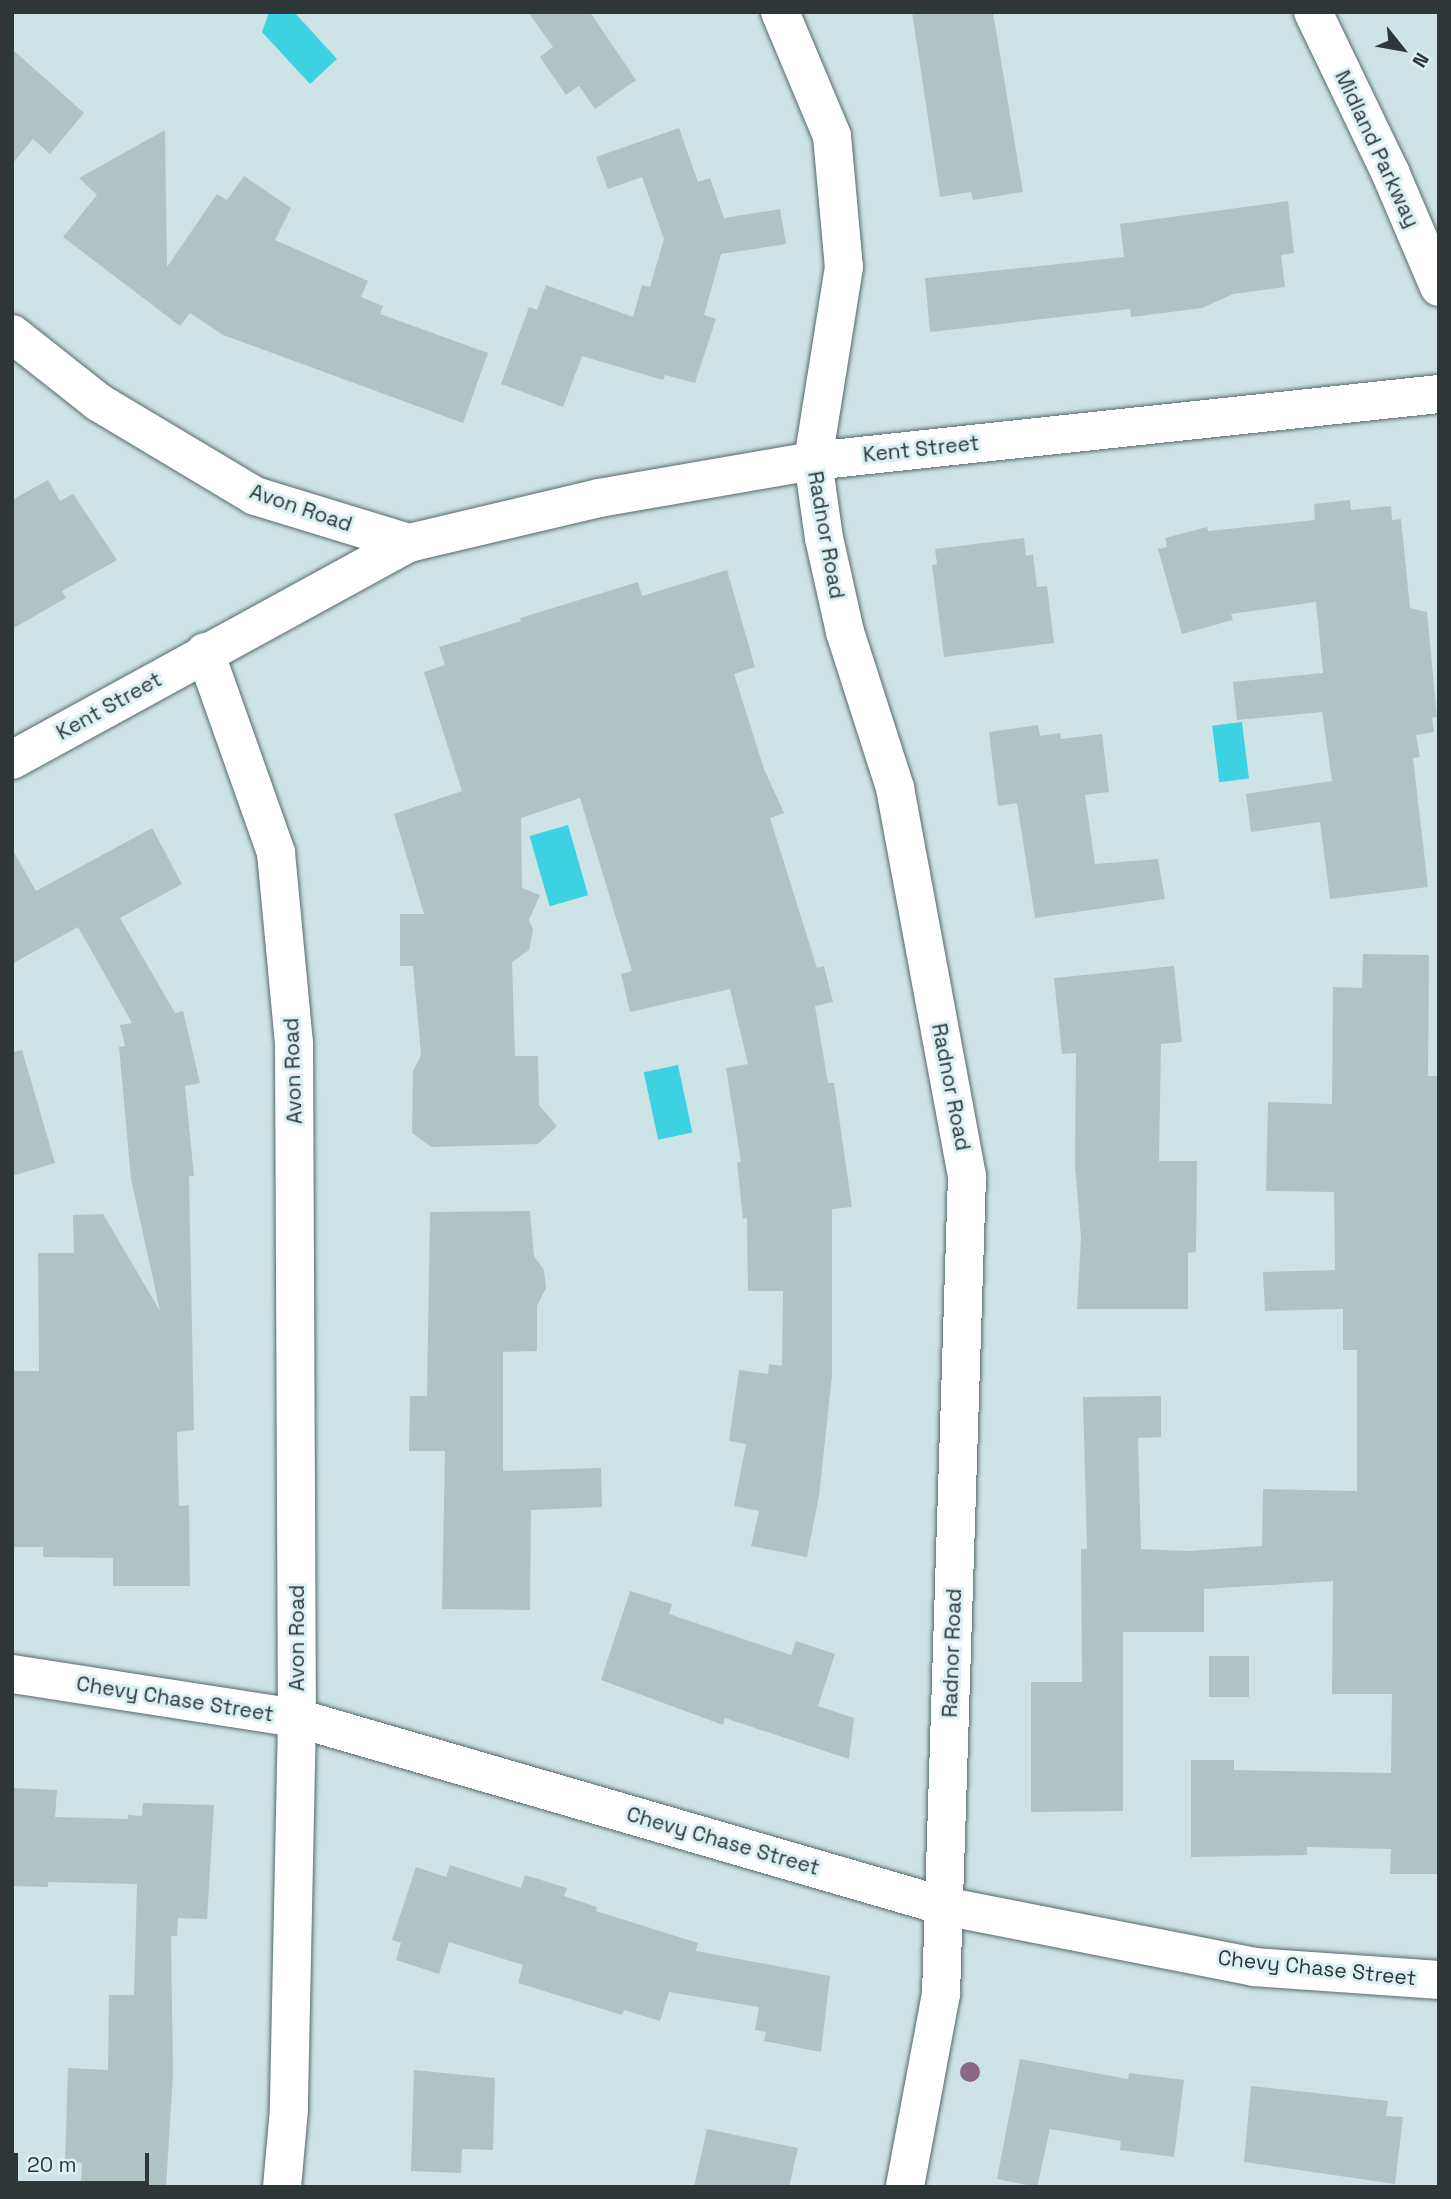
<!DOCTYPE html>
<style>
body{margin:0}
#map{position:relative;width:1451px;height:2199px;overflow:hidden;background:#cee3e5;font-family:"Space Grotesk",sans-serif}
div>[style]{position:absolute}
.water>*{inset:0;background:#3dd2e2;transform-origin:0 0}
.building>*{inset:0;background:#afc3c5;transform-origin:0 0}
.roads{filter:drop-shadow(0 0 2px #56696b) drop-shadow(0 0 2px #56696b)}
.minor>*{height:38px;margin:-19px;padding:0 19px;transform-origin:19px;border-radius:19px;background:#fff}
.trees>*{width:20px;height:20px;margin:-10px;border-radius:50%;background:#8b6784}
span{translate:-50% -50%;white-space:nowrap;text-align:center;line-height:1.15;-webkit-text-stroke:6px #dbf0f3;paint-order:stroke}
.street-label{font-size:21px;color:#2e3637}
.frame{position:absolute;inset:0;border:14px solid #2e3637;pointer-events:none}
.north{position:absolute;left:1367px;top:14px;width:70px;height:70px;-webkit-text-stroke:5px #dbf0f3;paint-order:stroke;rotate:121deg;font-size:19px;font-weight:700;line-height:28px;text-align:center;color:#2e3637}
.north::after{content:'';display:block;margin:auto;width:24px;height:32px;background:#2e3637;clip-path:polygon(50% 0,100% 100%,50% 72%,0 100%)}
.scale{position:absolute;left:14px;top:2153px;width:135px;height:32px;box-sizing:border-box;border:4px solid #2e3637;border-top:0;padding-left:9px;font-size:21px;line-height:24px;white-space:nowrap;color:#2e3637;-webkit-text-stroke:5px #dbf0f3;paint-order:stroke}
</style>
<div id="map">
<div class="water">
<i style="clip-path:polygon(269px 12px,294px 12px,337px 59px,310px 84px,262px 32px)"></i>
<i style="left:1242px;top:722px;width:57px;height:30px;rotate:83deg"></i>
<i style="left:568px;top:825px;width:73px;height:40px;rotate:74deg"></i>
<i style="left:678px;top:1065px;width:69px;height:35px;rotate:78deg"></i>
</div>
<div class="building">
<i style="clip-path:polygon(528px 12px,590px 12px,636px 80px,595px 109px,579px 86px,566px 95px,540px 57px,553px 47px)"></i>
<i style="clip-path:polygon(912px 12px,993px 12px,1023px 192px,973px 200px,971px 192px,940px 197px)"></i>
<i style="clip-path:polygon(12px 49px,84px 113px,50px 154px,33px 139px,12px 164px)"></i>
<i style="clip-path:polygon(679px 128px,698px 182px,710px 178px,724px 218px,780px 209px,786px 244px,721px 254px,704px 315px,716px 319px,695px 383px,665px 375px,663px 380px,582px 356px,563px 407px,501px 384px,529px 307px,537px 310px,546px 285px,633px 317px,642px 285px,650px 287px,664px 239px,642px 177px,608px 189px,596px 157px)"></i>
<i style="clip-path:polygon(165px 130px,167px 267px,217px 194px,227px 200px,244px 176px,291px 208px,275px 240px,368px 281px,361px 297px,383px 306px,380px 314px,488px 353px,463px 423px,223px 335px,190px 313px,180px 326px,63px 237px,97px 195px,79px 178px)"></i>
<i style="clip-path:polygon(1288px 201px,1294px 253px,1281px 255px,1285px 287px,1233px 294px,1202px 308px,1131px 317px,1130px 309px,930px 332px,925px 278px,1124px 257px,1120px 224px)"></i>
<i style="clip-path:polygon(48px 480px,60px 501px,73px 494px,117px 560px,62px 591px,66px 598px,12px 629px,12px 500px)"></i>
<i style="clip-path:polygon(1350px 500px,1351px 510px,1391px 506px,1392px 520px,1401px 519px,1410px 608px,1427px 612px,1437px 717px,1432px 718px,1434px 732px,1416px 735px,1420px 757px,1413px 758px,1428px 887px,1330px 899px,1320px 822px,1251px 832px,1246px 794px,1332px 781px,1322px 712px,1237px 720px,1233px 682px,1323px 673px,1316px 602px,1231px 614px,1233px 620px,1182px 634px,1158px 549px,1167px 547px,1165px 538px,1207px 527px,1208px 531px,1315px 520px,1314px 504px)"></i>
<i style="clip-path:polygon(1024px 538px,1026px 556px,1033px 554px,1037px 587px,1047px 586px,1054px 643px,944px 657px,932px 565px,937px 564px,935px 549px)"></i>
<i style="clip-path:polygon(727px 570px,755px 667px,734px 674px,764px 769px,784px 813px,770px 818px,817px 968px,824px 966px,833px 1002px,815px 1006px,828px 1083px,834px 1083px,852px 1207px,832px 1209px,832px 1376px,819px 1496px,807px 1557px,751px 1546px,759px 1511px,734px 1506px,746px 1444px,729px 1441px,739px 1370px,768px 1374px,769px 1364px,782px 1366px,783px 1291px,748px 1291px,747px 1218px,743px 1219px,737px 1162px,741px 1162px,726px 1068px,748px 1064px,730px 989px,630px 1012px,621px 974px,632px 971px,580px 798px,521px 818px,522px 888px,540px 895px,529px 920px,533px 930px,529px 950px,512px 962px,515px 1056px,538px 1056px,539px 1105px,557px 1126px,538px 1144px,431px 1147px,412px 1133px,413px 1071px,421px 1055px,413px 966px,400px 966px,400px 914px,424px 914px,394px 814px,462px 791px,424px 672px,445px 665px,439px 647px,521px 621px,520px 618px,638px 582px,642px 596px)"></i>
<i style="clip-path:polygon(1038px 725px,1040px 736px,1060px 733px,1061px 739px,1102px 734px,1109px 792px,1085px 795px,1095px 864px,1158px 859px,1165px 899px,1035px 918px,1017px 803px,998px 806px,989px 732px)"></i>
<i style="clip-path:polygon(152px 828px,182px 884px,120px 918px,175px 1013px,183px 1011px,200px 1083px,185px 1086px,194px 1176px,189px 1176px,194px 1430px,177px 1432px,179px 1506px,189px 1505px,190px 1586px,113px 1586px,113px 1558px,43px 1557px,43px 1547px,12px 1547px,12px 1371px,39px 1371px,38px 1253px,74px 1253px,73px 1215px,103px 1214px,160px 1311px,131px 1179px,119px 1047px,125px 1046px,120px 1025px,132px 1023px,78px 927px,12px 964px,12px 849px,36px 891px)"></i>
<i style="clip-path:polygon(1363px 954px,1429px 955px,1428px 1076px,1439px 1076px,1439px 1874px,1390px 1874px,1391px 1849px,1307px 1847px,1307px 1855px,1191px 1857px,1191px 1760px,1234px 1760px,1234px 1770px,1391px 1773px,1392px 1694px,1332px 1694px,1333px 1581px,1204px 1589px,1204px 1632px,1123px 1632px,1123px 1811px,1031px 1812px,1031px 1682px,1082px 1682px,1081px 1549px,1087px 1549px,1083px 1397px,1161px 1396px,1161px 1437px,1138px 1438px,1141px 1549px,1188px 1551px,1262px 1546px,1263px 1489px,1357px 1491px,1357px 1350px,1343px 1350px,1343px 1309px,1265px 1311px,1263px 1272px,1335px 1270px,1334px 1192px,1266px 1191px,1268px 1102px,1332px 1104px,1333px 987px,1362px 988px)"></i>
<i style="clip-path:polygon(1174px 966px,1182px 1042px,1161px 1044px,1159px 1161px,1197px 1161px,1196px 1252px,1188px 1253px,1188px 1309px,1077px 1309px,1081px 1238px,1075px 1165px,1076px 1053px,1062px 1054px,1054px 978px)"></i>
<i style="clip-path:polygon(22px 1050px,55px 1163px,12px 1176px,12px 1052px)"></i>
<i style="clip-path:polygon(530px 1211px,534px 1256px,544px 1270px,546px 1288px,537px 1306px,537px 1351px,503px 1352px,503px 1471px,601px 1468px,602px 1507px,531px 1510px,530px 1610px,442px 1609px,445px 1451px,409px 1451px,410px 1396px,427px 1396px,430px 1212px)"></i>
<i style="clip-path:polygon(630px 1591px,672px 1604px,669px 1614px,791px 1655px,796px 1641px,835px 1654px,818px 1706px,854px 1718px,849px 1759px,725px 1718px,723px 1725px,601px 1680px)"></i>
<i style="left:1209px;top:1656px;width:40px;height:41px"></i>
<i style="clip-path:polygon(12px 1788px,57px 1790px,55px 1817px,128px 1819px,128px 1815px,142px 1816px,143px 1803px,214px 1805px,207px 1919px,178px 1918px,177px 1936px,171px 1936px,173px 2073px,166px 2187px,81px 2187px,82px 2163px,65px 2163px,68px 2068px,108px 2070px,109px 1995px,134px 1995px,137px 1884px,48px 1882px,48px 1887px,12px 1886px)"></i>
<i style="clip-path:polygon(450px 1865px,521px 1888px,525px 1875px,567px 1888px,564px 1896px,597px 1907px,596px 1911px,698px 1943px,696px 1951px,830px 1976px,821px 2052px,764px 2041px,766px 2032px,755px 2030px,759px 2007px,669px 1992px,660px 2021px,624px 2010px,622px 2015px,518px 1983px,523px 1965px,449px 1942px,439px 1974px,396px 1960px,401px 1943px,392px 1940px,416px 1867px,446px 1877px)"></i>
<i style="clip-path:polygon(1020px 2059px,1128px 2079px,1129px 2073px,1184px 2080px,1174px 2157px,1120px 2150px,1121px 2141px,1050px 2129px,1037px 2187px,997px 2179px)"></i>
<i style="clip-path:polygon(414px 2070px,495px 2078px,493px 2150px,462px 2149px,461px 2173px,411px 2171px)"></i>
<i style="clip-path:polygon(1251px 2086px,1388px 2101px,1386px 2116px,1403px 2117px,1395px 2184px,1244px 2162px)"></i>
<i style="clip-path:polygon(707px 2129px,798px 2148px,789px 2187px,694px 2187px)"></i>
</div>
<div class="roads">
<div class="minor">
<i style="left:780px;top:12px;width:134px;rotate:67.2deg"></i>
<i style="left:832px;top:136px;width:132px;rotate:84.8deg"></i>
<i style="left:844px;top:267px;width:196px;rotate:99.1deg"></i>
<i style="left:813px;top:461px;width:78px;rotate:81.9deg"></i>
<i style="left:824px;top:538px;width:96px;rotate:77.4deg"></i>
<i style="left:845px;top:632px;width:164px;rotate:72.2deg"></i>
<i style="left:895px;top:788px;width:395px;rotate:79.5deg"></i>
<i style="left:967px;top:1176px;width:818px;rotate:91.82deg"></i>
<i style="left:941px;top:1994px;width:196px;rotate:100.6deg"></i>
<i style="left:1313px;top:12px;width:178px;rotate:64.3deg"></i>
<i style="left:1390px;top:172px;width:125px;rotate:66.9deg"></i>
<i style="left:12px;top:334px;width:110px;rotate:38.3deg"></i>
<i style="left:98px;top:402px;width:183px;rotate:30.9deg"></i>
<i style="left:255px;top:496px;width:161px;rotate:17deg"></i>
<i style="left:205px;top:652px;width:213px;rotate:70.5deg"></i>
<i style="left:276px;top:853px;width:191px;rotate:84.6deg"></i>
<i style="left:294px;top:1043px;width:675px;rotate:89.75deg"></i>
<i style="left:297px;top:1718px;width:391px;rotate:91.2deg"></i>
<i style="left:289px;top:2109px;width:78px;rotate:95.1deg"></i>
<i style="left:12px;top:760px;width:452px;rotate:-28.7deg"></i>
<i style="left:409px;top:543px;width:195px;rotate:-13.3deg"></i>
<i style="left:599px;top:498px;width:217px;rotate:-9.8deg"></i>
<i style="left:813px;top:461px;width:630px;rotate:-6.11deg"></i>
<i style="left:12px;top:1674px;width:288px;rotate:8.8deg"></i>
<i style="left:297px;top:1718px;width:674px;rotate:16.2deg"></i>
<i style="left:944px;top:1906px;width:316px;rotate:11.1deg"></i>
<i style="left:1254px;top:1967px;width:185px;rotate:4deg"></i>
</div>
</div>
<div class="trees">
<i style="left:970px;top:2072px"></i>
</div>
<div class="street-label">
<span style="left:1377px;top:149px;rotate:65deg">Midland Parkway</span>
<span style="left:921px;top:449px;rotate:-6deg">Kent Street</span>
<span style="left:301px;top:508px;rotate:19deg">Avon Road</span>
<span style="left:826px;top:535px;rotate:80deg">Radnor Road</span>
<span style="left:109px;top:706px;rotate:-29deg">Kent Street</span>
<span style="left:293px;top:1071px;rotate:-92deg">Avon Road</span>
<span style="left:951px;top:1087px;rotate:79deg">Radnor Road</span>
<span style="left:297px;top:1638px;rotate:-90deg">Avon Road</span>
<span style="left:952px;top:1653px;rotate:-88deg">Radnor Road</span>
<span style="left:175px;top:1699px;rotate:9deg">Chevy Chase Street</span>
<span style="left:723px;top:1841px;rotate:16deg">Chevy Chase Street</span>
<span style="left:1317px;top:1968px;rotate:6deg">Chevy Chase Street</span>
</div>
<div class="frame"></div>
<div class="north">N</div>
<div class="scale">20 m</div>
</div>
